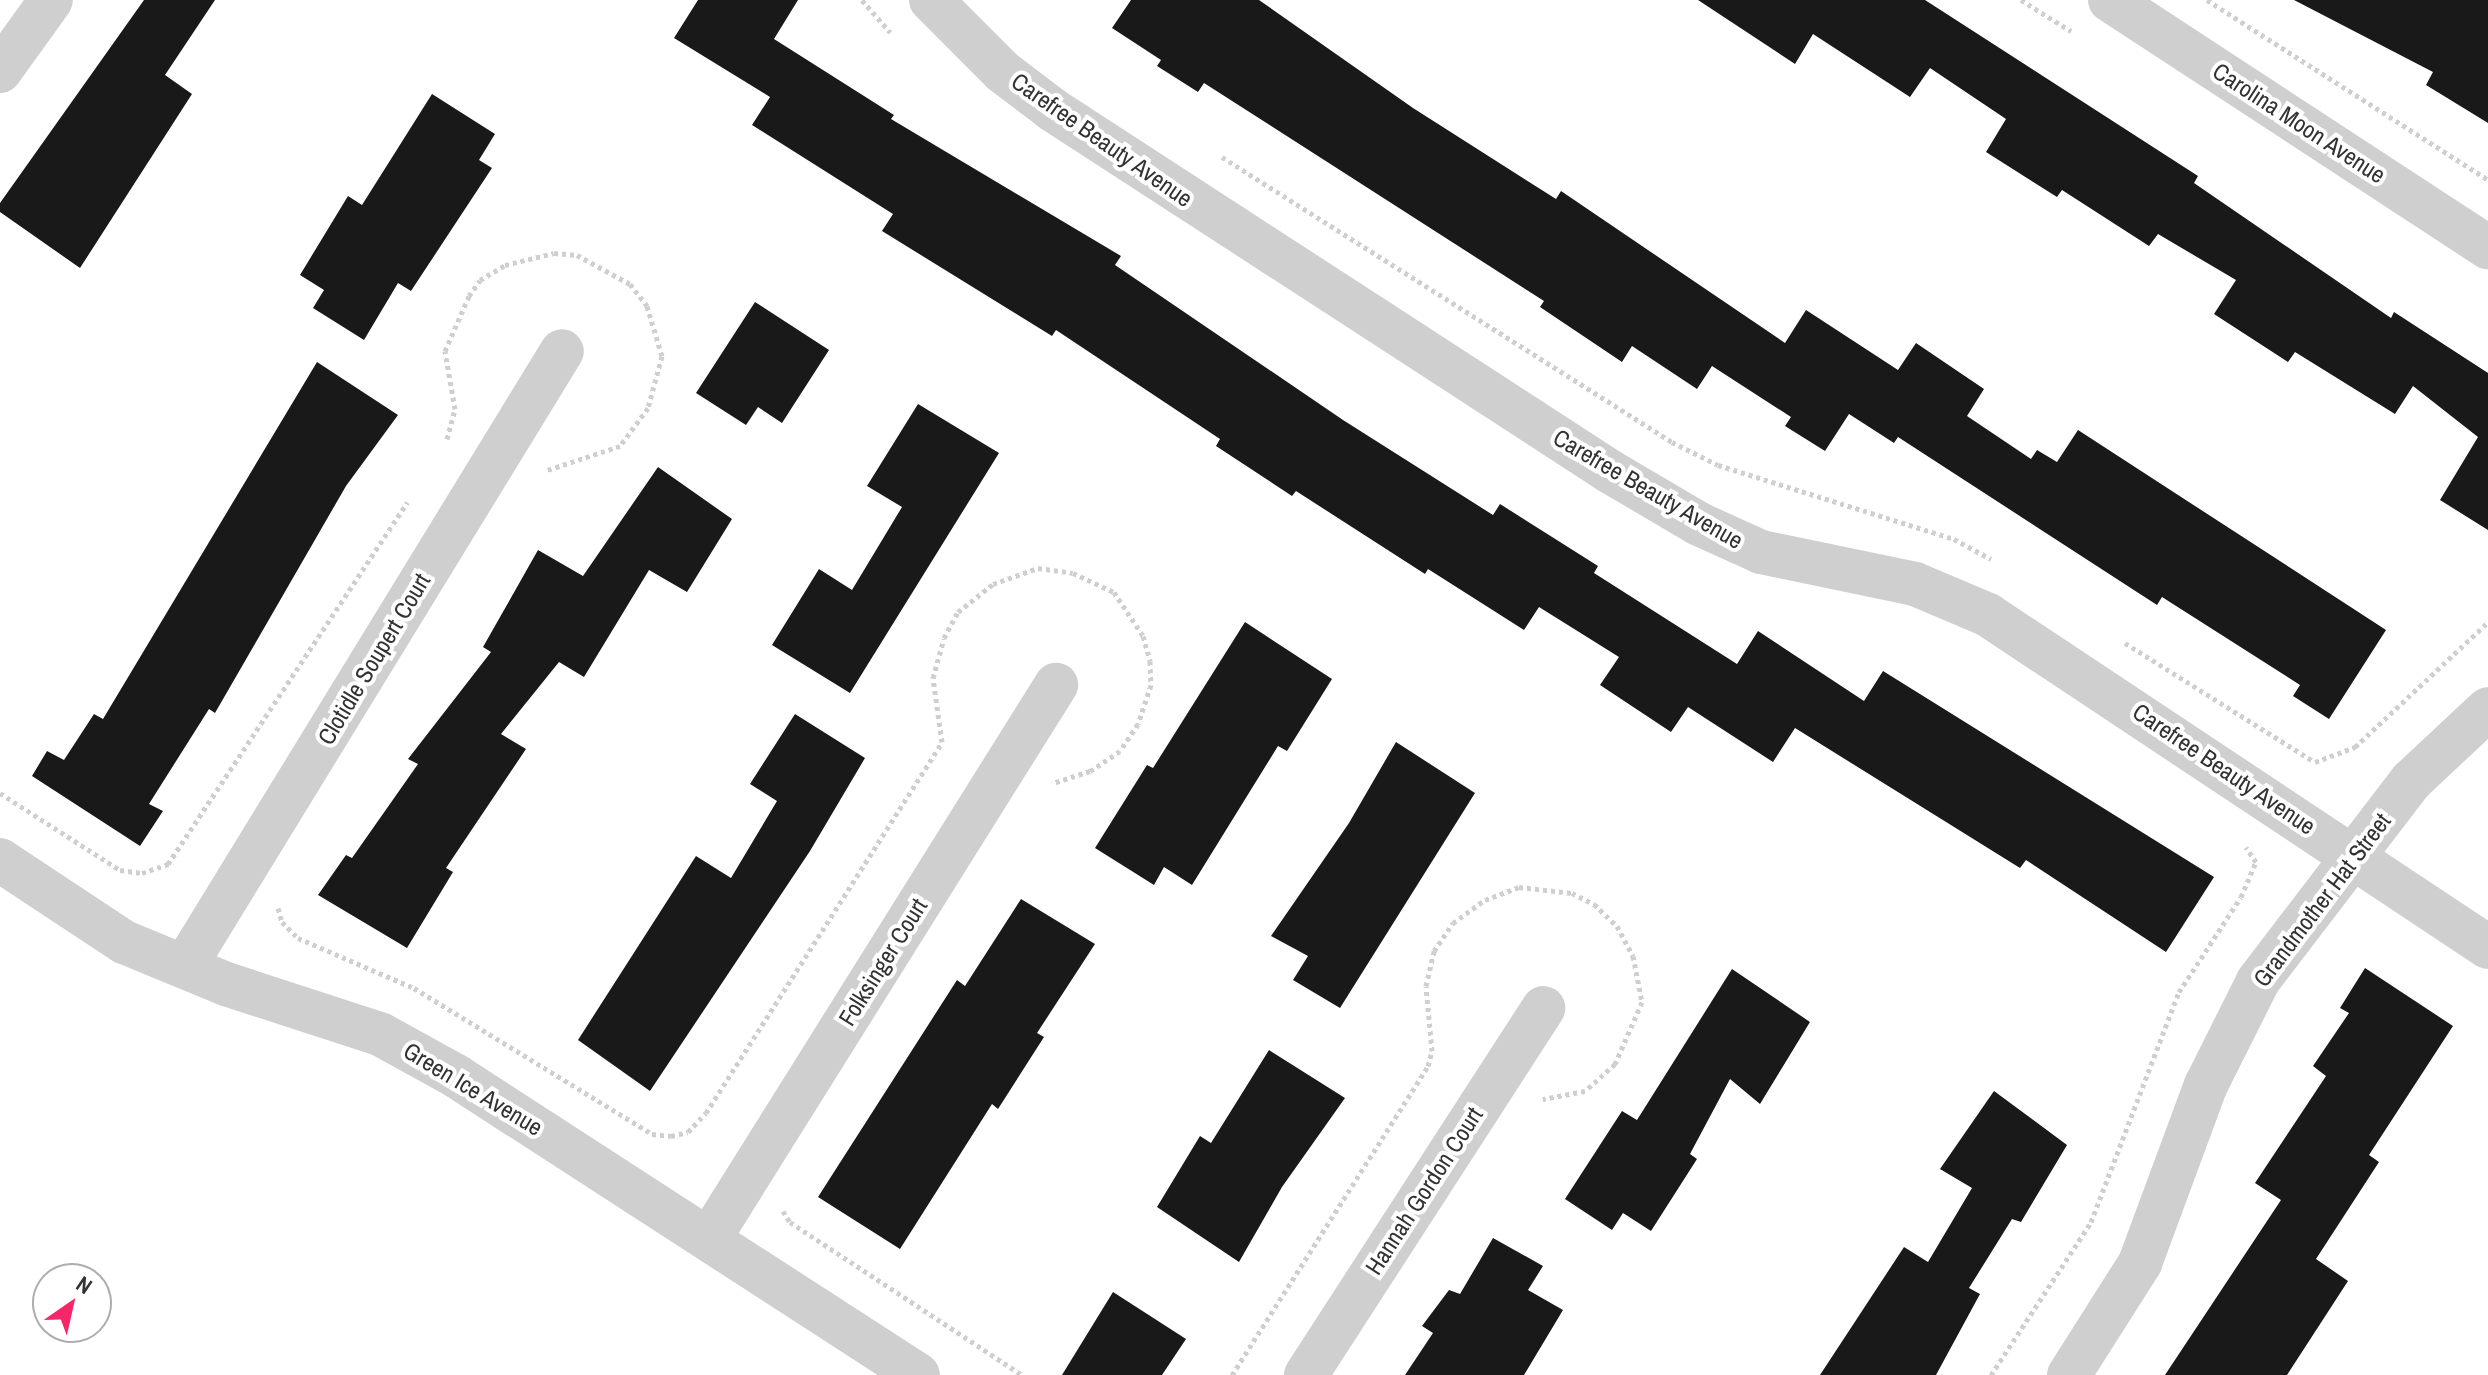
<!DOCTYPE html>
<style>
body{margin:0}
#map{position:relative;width:2488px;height:1375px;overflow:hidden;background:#fff;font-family:"Archivo Narrow",sans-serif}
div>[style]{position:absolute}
.building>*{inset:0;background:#191919}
.path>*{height:5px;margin-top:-2.5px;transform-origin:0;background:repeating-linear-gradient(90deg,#cfcfcf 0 4px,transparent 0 8px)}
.street>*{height:44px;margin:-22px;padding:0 22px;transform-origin:22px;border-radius:22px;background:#cfcfcf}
span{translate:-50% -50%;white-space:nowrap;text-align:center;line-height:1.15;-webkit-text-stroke:8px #fff;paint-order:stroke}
.street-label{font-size:24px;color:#323232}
.north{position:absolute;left:32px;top:1263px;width:80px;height:80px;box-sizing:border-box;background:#fff;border:2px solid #adadad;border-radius:50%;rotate:34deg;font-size:22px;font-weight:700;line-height:32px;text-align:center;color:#323232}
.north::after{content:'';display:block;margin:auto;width:28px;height:36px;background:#f62768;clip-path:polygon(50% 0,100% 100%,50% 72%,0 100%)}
</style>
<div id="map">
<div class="building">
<i style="clip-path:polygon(144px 0,215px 0,165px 75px,192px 94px,80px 268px,0 212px,0 203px)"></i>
<i style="clip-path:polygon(698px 0,798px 0,774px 39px,894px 115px,891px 119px,1121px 256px,1115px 265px,1343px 420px,1493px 515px,1500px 504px,1598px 566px,1594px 573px,1737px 664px,1758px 631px,1864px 701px,1883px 671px,2214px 877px,2166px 952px,2026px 860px,2020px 868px,1795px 728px,1773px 762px,1688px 707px,1671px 732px,1600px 685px,1619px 657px,1539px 607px,1524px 630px,1428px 569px,1425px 574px,1296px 491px,1292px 496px,1216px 446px,1220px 439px,1056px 330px,1052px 336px,882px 231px,893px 214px,752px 125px,770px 97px,674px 38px)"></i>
<i style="clip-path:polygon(1131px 0,1259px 0,1413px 108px,1556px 199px,1561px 191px,1785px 343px,1806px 310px,1898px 370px,1916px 343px,1984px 389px,1967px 416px,2031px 459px,2037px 450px,2057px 462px,2078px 430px,2386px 630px,2329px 719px,2293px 696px,2300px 685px,2162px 597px,2157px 605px,1898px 437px,1894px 443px,1849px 414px,1825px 451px,1785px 426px,1791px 417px,1712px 366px,1697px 389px,1632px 346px,1622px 362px,1540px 307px,1544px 301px,1204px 83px,1198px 92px,1157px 66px,1161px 60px,1112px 28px)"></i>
<i style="clip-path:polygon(1698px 0,1925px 0,2198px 176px,2194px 183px,2391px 318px,2394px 312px,2488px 373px,2488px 530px,2440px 500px,2478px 437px,2413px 386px,2395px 414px,2295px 352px,2288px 362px,2214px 314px,2236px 280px,2158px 234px,2149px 246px,2062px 190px,2057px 197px,1986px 152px,2006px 119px,1930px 68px,1910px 97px,1813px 34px,1795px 64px)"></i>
<i style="clip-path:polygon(2294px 0,2488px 0,2488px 123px,2426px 85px,2433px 72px)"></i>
<i style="clip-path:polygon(432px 94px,495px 134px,479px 160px,492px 168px,411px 291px,398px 283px,364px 340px,313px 308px,324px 290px,300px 275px,348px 196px,362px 205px)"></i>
<i style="clip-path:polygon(755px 302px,829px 350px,782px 423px,758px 407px,746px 425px,696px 393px)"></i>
<i style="clip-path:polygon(317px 362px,398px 415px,346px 486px,215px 713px,209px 709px,149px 804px,163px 811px,140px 846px,32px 776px,47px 751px,64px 760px,94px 714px,103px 719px)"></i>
<i style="clip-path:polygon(918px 404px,999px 453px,850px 693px,772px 645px,819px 569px,852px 590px,902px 507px,867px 486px)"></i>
<i style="clip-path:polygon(658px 467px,732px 519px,687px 592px,649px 570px,584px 677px,559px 662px,501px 734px,526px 749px,446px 868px,453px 872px,407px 948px,318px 895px,346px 855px,352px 858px,418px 764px,408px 759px,491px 652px,483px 647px,538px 550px,583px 576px)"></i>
<i style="clip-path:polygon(1245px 622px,1332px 679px,1287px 751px,1278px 746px,1192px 885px,1164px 867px,1154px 885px,1095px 848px,1147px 765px,1153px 768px)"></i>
<i style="clip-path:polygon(795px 714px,865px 758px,810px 851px,650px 1091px,578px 1040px,696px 856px,731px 878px,777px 801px,750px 784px)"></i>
<i style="clip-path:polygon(1396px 742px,1475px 793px,1340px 1008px,1293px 980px,1308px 956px,1271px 936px,1349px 823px)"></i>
<i style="clip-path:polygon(1021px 899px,1095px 944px,1037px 1033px,1044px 1037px,998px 1109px,992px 1104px,900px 1249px,818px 1197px,957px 980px,965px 986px)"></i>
<i style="clip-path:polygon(2365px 968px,2453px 1026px,2369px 1155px,2379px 1162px,2316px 1259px,2348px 1281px,2287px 1375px,2165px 1375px,2281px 1200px,2255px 1183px,2326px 1076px,2313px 1066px,2349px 1013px,2340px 1008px)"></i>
<i style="clip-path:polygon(1732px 969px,1810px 1022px,1760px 1104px,1730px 1079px,1690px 1154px,1697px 1159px,1651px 1231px,1623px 1213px,1612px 1230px,1565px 1199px,1622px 1111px,1637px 1120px)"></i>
<i style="clip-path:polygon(1269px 1050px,1345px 1098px,1282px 1187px,1239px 1262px,1157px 1207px,1200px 1136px,1211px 1143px)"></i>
<i style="clip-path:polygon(1994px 1091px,2067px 1145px,2021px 1222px,2012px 1219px,1969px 1288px,1980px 1294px,1936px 1375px,1820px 1375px,1904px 1247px,1928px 1262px,1972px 1188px,1940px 1169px)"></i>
<i style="clip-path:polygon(1493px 1238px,1543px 1266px,1528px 1290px,1563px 1310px,1524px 1375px,1405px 1375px,1433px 1333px,1422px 1326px,1449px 1290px,1460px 1294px)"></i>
<i style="clip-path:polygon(1113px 1292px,1186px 1339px,1162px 1375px,1062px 1375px)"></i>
</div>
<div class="path">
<i style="left:862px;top:0;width:43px;rotate:48.8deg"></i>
<i style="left:2021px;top:0;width:59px;rotate:31.8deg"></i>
<i style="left:2207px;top:0;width:334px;rotate:32.6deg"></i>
<i style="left:1222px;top:157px;width:533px;rotate:32.35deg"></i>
<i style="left:1672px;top:442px;width:51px;rotate:26.6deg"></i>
<i style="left:1718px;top:465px;width:247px;rotate:17.4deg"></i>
<i style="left:1954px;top:539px;width:42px;rotate:28.4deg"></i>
<i style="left:447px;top:439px;width:31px;rotate:-75deg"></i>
<i style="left:455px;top:409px;width:59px;rotate:-99.8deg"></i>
<i style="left:445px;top:351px;width:60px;rotate:-66.4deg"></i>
<i style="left:469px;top:296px;width:19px;rotate:-55deg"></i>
<i style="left:480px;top:280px;width:29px;rotate:-31deg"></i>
<i style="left:505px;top:265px;width:50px;rotate:-13.8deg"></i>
<i style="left:554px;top:253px;width:23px;rotate:5deg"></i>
<i style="left:577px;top:255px;width:60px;rotate:28.7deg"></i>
<i style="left:630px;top:284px;width:28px;rotate:52deg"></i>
<i style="left:647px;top:306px;width:52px;rotate:73.3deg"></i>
<i style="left:662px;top:356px;width:54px;rotate:105.1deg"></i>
<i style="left:648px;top:408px;width:47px;rotate:126.4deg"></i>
<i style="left:620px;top:446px;width:77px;rotate:161.8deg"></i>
<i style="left:2125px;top:643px;width:224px;rotate:32.1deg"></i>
<i style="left:2315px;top:762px;width:43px;rotate:-20.6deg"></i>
<i style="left:2355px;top:747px;width:183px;rotate:-43.2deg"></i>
<i style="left:0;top:793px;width:143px;rotate:32.7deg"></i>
<i style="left:120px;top:870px;width:22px;rotate:8deg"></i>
<i style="left:142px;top:873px;width:28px;rotate:-19deg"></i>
<i style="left:168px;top:864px;width:434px;rotate:-56.5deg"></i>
<i style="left:278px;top:908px;width:15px;rotate:74deg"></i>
<i style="left:282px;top:922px;width:23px;rotate:45deg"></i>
<i style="left:298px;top:938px;width:126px;rotate:23.3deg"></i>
<i style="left:414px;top:988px;width:279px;rotate:31.5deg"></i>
<i style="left:652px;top:1134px;width:19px;rotate:6deg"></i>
<i style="left:671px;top:1136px;width:17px;rotate:-13deg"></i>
<i style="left:688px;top:1132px;width:26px;rotate:-47deg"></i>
<i style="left:706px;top:1113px;width:440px;rotate:-57.5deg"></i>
<i style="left:942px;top:742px;width:65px;rotate:-98deg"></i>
<i style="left:933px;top:678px;width:41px;rotate:-74.6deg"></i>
<i style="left:944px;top:638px;width:30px;rotate:-62deg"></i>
<i style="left:958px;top:612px;width:45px;rotate:-38.7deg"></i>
<i style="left:993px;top:584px;width:48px;rotate:-19.6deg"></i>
<i style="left:1038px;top:568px;width:35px;rotate:8deg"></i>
<i style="left:1073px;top:573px;width:45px;rotate:24.9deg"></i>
<i style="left:1114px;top:592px;width:53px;rotate:56.6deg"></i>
<i style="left:1143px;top:636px;width:26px;rotate:74deg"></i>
<i style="left:1150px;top:661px;width:24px;rotate:88deg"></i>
<i style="left:1151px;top:685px;width:41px;rotate:108.4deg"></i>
<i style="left:1138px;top:724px;width:32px;rotate:124deg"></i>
<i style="left:1120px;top:751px;width:36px;rotate:146deg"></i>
<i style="left:1090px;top:771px;width:40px;rotate:162deg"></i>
<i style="left:783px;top:1211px;width:13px;rotate:58deg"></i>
<i style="left:790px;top:1222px;width:278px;rotate:33.4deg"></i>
<i style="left:1232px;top:1375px;width:366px;rotate:-57.6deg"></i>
<i style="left:1428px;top:1066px;width:16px;rotate:-75deg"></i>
<i style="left:1432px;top:1051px;width:65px;rotate:-95.3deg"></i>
<i style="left:1426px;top:986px;width:36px;rotate:-77deg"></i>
<i style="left:1434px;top:951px;width:34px;rotate:-56deg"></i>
<i style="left:1453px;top:923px;width:39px;rotate:-36deg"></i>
<i style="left:1485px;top:900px;width:36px;rotate:-21deg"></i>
<i style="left:1519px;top:887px;width:53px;rotate:6.5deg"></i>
<i style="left:1572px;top:893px;width:25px;rotate:27deg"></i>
<i style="left:1594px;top:904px;width:32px;rotate:44deg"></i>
<i style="left:1617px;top:926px;width:34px;rotate:62deg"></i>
<i style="left:1633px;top:956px;width:47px;rotate:78.9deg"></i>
<i style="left:1642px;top:1002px;width:68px;rotate:113.5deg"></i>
<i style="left:1615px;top:1064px;width:40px;rotate:138deg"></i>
<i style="left:1585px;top:1091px;width:43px;rotate:169.2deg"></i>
<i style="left:1991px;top:1375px;width:183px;rotate:-56.8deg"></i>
<i style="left:2091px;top:1222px;width:246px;rotate:-69.1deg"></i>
<i style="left:2179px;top:992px;width:113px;rotate:-56.9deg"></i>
<i style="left:2241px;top:897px;width:38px;rotate:-67deg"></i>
<i style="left:2256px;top:862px;width:18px;rotate:-124deg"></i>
</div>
<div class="street">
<i style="left:931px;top:0;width:102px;rotate:45deg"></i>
<i style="left:1003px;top:72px;width:63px;rotate:37.2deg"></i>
<i style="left:1053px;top:110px;width:663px;rotate:32.99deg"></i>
<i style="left:1609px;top:471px;width:104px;rotate:30.5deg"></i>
<i style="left:1699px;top:524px;width:68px;rotate:24.3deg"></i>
<i style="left:1761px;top:552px;width:157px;rotate:11.7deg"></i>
<i style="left:1915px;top:584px;width:79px;rotate:23deg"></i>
<i style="left:1988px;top:615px;width:600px;rotate:33.58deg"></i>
<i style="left:2110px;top:0;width:452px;rotate:33.2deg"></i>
<i style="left:0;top:71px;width:87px;rotate:-54.3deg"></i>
<i style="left:0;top:860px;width:149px;rotate:33.5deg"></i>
<i style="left:124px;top:942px;width:110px;rotate:22.4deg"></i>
<i style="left:226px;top:984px;width:162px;rotate:18deg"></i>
<i style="left:380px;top:1034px;width:87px;rotate:28.9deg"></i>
<i style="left:456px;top:1076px;width:550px;rotate:32.91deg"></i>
<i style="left:185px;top:966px;width:721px;rotate:-58.49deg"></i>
<i style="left:709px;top:1239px;width:654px;rotate:-57.94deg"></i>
<i style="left:1306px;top:1375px;width:437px;rotate:-57.1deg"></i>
<i style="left:2069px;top:1375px;width:133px;rotate:-57.6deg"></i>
<i style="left:2140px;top:1263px;width:190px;rotate:-69.7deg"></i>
<i style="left:2206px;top:1085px;width:116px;rotate:-63.4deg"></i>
<i style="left:2258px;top:981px;width:252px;rotate:-52.6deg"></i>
<i style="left:2411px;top:781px;width:105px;rotate:-43.1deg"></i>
</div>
<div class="street-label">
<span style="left:2299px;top:123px;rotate:33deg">Carolina Moon Avenue</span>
<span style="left:1102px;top:140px;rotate:35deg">Carefree Beauty Avenue</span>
<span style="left:1648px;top:489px;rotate:30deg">Carefree Beauty Avenue</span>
<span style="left:374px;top:659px;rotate:-59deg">Clotidle Soupert Court</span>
<span style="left:2224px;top:769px;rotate:34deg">Carefree Beauty Avenue</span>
<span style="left:2322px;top:900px;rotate:-53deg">Grandmother Hat Street</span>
<span style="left:883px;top:962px;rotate:-58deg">Folksinger Court</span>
<span style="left:473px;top:1089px;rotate:31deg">Green Ice Avenue</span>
<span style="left:1424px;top:1191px;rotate:-57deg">Hannah Gordon Court</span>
</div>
<div class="north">N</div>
</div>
